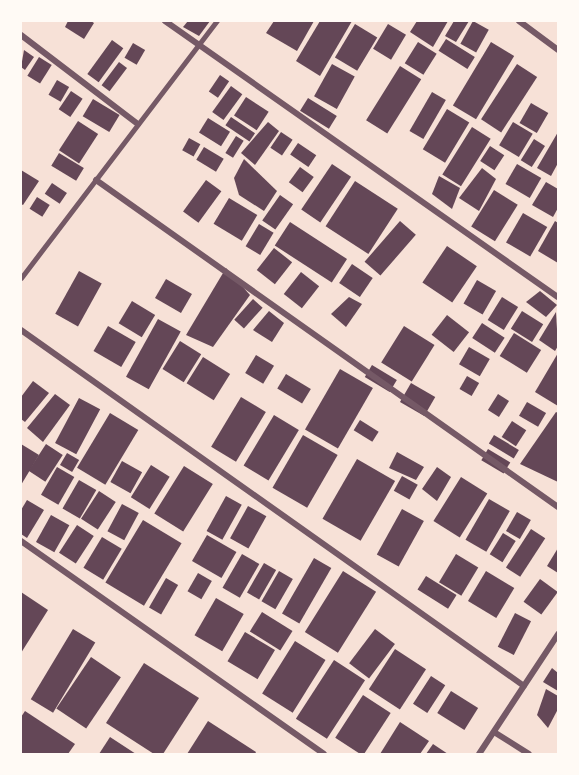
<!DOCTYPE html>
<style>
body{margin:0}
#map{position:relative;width:579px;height:775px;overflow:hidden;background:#f7e1d7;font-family:Karla,sans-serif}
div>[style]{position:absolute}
.building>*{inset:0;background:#644757;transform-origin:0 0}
.service>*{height:4.5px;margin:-2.25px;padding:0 2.25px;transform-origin:2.25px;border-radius:2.25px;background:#755966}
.minor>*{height:6px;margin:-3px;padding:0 3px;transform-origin:3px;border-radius:3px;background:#755966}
span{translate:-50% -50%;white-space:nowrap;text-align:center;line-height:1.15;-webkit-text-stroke:6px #fffaf5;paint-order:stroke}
.frame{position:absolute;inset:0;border:22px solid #fffaf5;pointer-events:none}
</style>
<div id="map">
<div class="building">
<i style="clip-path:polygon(68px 21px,91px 21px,94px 23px,84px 39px,65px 27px)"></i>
<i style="clip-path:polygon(188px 21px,210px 21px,199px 36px,183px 27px)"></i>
<i style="clip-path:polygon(274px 21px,314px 21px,297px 51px,266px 33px)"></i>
<i style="clip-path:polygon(320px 21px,352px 21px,320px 76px,296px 61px)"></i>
<i style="clip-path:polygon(417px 21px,448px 21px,433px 47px,410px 32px)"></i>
<i style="clip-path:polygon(454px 21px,469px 21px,456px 42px,445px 36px)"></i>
<i style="left:473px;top:21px;width:18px;height:26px;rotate:29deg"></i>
<i style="left:355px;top:24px;width:26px;height:39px;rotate:31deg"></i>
<i style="left:388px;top:24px;width:21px;height:29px;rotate:31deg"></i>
<i style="left:446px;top:39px;width:34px;height:14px;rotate:32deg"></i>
<i style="left:112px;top:40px;width:14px;height:42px;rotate:36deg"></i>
<i style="left:418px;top:42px;width:22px;height:25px;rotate:32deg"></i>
<i style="left:491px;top:42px;width:27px;height:74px;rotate:31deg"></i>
<i style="left:133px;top:43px;width:14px;height:17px;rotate:30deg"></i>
<i style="clip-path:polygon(24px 50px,34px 57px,25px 70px,21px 67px)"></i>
<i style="left:39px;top:57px;width:15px;height:22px;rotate:32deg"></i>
<i style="left:119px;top:62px;width:10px;height:29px;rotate:37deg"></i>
<i style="left:332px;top:64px;width:26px;height:37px;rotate:29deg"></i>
<i style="left:517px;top:64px;width:24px;height:66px;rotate:33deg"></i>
<i style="left:400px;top:66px;width:25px;height:64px;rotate:32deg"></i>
<i style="left:220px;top:75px;width:11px;height:20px;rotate:34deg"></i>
<i style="left:57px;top:80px;width:14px;height:17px;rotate:30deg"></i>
<i style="left:231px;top:86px;width:14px;height:32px;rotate:36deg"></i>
<i style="left:71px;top:91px;width:14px;height:22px;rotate:34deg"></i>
<i style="left:432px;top:92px;width:16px;height:45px;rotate:30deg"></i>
<i style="left:246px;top:97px;width:27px;height:22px;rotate:33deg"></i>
<i style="left:308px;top:98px;width:34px;height:15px;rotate:32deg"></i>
<i style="left:93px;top:99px;width:31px;height:20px;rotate:31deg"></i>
<i style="left:531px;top:103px;width:20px;height:23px;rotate:30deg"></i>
<i style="left:447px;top:109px;width:26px;height:47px;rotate:31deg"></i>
<i style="left:231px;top:117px;width:29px;height:10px;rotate:34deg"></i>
<i style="left:208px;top:118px;width:26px;height:17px;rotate:32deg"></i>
<i style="left:78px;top:121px;width:24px;height:35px;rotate:33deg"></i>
<i style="clip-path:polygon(268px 122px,279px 131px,255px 165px,241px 153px)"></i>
<i style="left:513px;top:122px;width:23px;height:27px;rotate:31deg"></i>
<i style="left:472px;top:127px;width:22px;height:56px;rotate:32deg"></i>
<i style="left:281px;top:132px;width:14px;height:19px;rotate:34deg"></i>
<i style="clip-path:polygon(558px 132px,558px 163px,551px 176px,537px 168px)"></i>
<i style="left:236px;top:136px;width:9px;height:20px;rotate:32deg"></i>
<i style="left:189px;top:138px;width:13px;height:14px;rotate:29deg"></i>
<i style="left:534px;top:139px;width:13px;height:25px;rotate:32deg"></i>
<i style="left:298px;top:143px;width:22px;height:14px;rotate:34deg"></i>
<i style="left:490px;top:146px;width:17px;height:18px;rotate:33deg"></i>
<i style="left:204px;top:147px;width:23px;height:15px;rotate:31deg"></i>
<i style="left:59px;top:153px;width:29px;height:15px;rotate:31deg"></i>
<i style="clip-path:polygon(244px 159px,277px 191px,264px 211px,239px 195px,234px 178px)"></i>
<i style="left:332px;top:164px;width:23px;height:55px;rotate:34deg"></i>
<i style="left:517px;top:164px;width:28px;height:23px;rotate:30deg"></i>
<i style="left:300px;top:167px;width:17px;height:19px;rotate:36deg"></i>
<i style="clip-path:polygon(482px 168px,496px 179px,479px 211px,459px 198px)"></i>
<i style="clip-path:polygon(21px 170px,39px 181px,23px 205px,21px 204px)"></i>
<i style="clip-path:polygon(439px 176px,460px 188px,452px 209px,432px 194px)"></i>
<i style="left:206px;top:180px;width:19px;height:39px;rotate:36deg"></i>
<i style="left:355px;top:181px;width:51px;height:54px;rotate:33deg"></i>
<i style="clip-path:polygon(546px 182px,558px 189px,558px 208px,553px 217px,532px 205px)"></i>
<i style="left:52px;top:183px;width:18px;height:13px;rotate:34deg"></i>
<i style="left:494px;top:190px;width:28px;height:43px;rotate:32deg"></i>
<i style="left:280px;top:195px;width:16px;height:31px;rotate:35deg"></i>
<i style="left:37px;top:197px;width:15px;height:14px;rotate:32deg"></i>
<i style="left:229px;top:198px;width:33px;height:30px;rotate:31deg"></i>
<i style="left:523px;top:213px;width:28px;height:34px;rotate:30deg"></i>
<i style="left:400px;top:221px;width:21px;height:54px;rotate:41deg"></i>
<i style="clip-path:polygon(555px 221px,558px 223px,558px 263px,538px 251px)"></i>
<i style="left:290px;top:222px;width:68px;height:28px;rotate:33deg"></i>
<i style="left:259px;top:224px;width:17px;height:26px;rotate:31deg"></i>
<i style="left:447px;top:246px;width:36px;height:44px;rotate:34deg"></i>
<i style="left:274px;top:248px;width:23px;height:28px;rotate:38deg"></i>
<i style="left:352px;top:264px;width:25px;height:23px;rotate:34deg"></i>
<i style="clip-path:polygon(226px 268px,250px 295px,213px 347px,186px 335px)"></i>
<i style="left:79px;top:271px;width:26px;height:49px;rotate:29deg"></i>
<i style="left:301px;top:272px;width:23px;height:28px;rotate:38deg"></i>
<i style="left:166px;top:279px;width:30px;height:22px;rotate:30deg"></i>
<i style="left:477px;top:280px;width:22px;height:27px;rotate:30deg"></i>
<i style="clip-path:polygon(540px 291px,557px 305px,546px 317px,526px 302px)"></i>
<i style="clip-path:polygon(349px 297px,362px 304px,346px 327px,331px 314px)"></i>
<i style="left:502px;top:297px;width:19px;height:27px;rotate:32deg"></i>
<i style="left:253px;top:299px;width:13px;height:28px;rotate:42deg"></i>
<i style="left:132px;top:301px;width:27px;height:26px;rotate:31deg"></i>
<i style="clip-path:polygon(269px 311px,284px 323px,272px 342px,253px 330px)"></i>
<i style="left:522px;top:311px;width:25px;height:21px;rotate:32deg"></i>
<i style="clip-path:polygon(556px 312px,558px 346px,555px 351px,539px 340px)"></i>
<i style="left:447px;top:315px;width:28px;height:25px;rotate:38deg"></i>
<i style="left:158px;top:319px;width:26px;height:66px;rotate:29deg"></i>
<i style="left:482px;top:323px;width:27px;height:18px;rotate:33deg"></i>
<i style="left:108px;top:326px;width:32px;height:29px;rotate:30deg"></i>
<i style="left:404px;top:326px;width:36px;height:43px;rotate:32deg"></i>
<i style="left:514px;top:333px;width:32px;height:27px;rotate:32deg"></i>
<i style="left:180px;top:341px;width:25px;height:33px;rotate:32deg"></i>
<i style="left:469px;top:347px;width:24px;height:20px;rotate:30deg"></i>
<i style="clip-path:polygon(558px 353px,558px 406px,535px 392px)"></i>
<i style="left:256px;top:355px;width:21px;height:21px;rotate:31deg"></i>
<i style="left:203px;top:357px;width:32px;height:31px;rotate:32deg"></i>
<i style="left:372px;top:365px;width:29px;height:14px;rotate:31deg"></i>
<i style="left:340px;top:369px;width:38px;height:70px;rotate:30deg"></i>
<i style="left:286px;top:374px;width:29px;height:17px;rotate:31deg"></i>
<i style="left:467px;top:376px;width:14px;height:15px;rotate:30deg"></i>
<i style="clip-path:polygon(33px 381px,49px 393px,25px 422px,21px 419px,21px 397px)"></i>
<i style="left:411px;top:383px;width:28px;height:22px;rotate:30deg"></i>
<i style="clip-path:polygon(55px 394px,70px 405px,43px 442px,27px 428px)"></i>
<i style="left:498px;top:394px;width:13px;height:19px;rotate:32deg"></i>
<i style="left:241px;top:397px;width:29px;height:58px;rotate:31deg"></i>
<i style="left:79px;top:398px;width:24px;height:51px;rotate:28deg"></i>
<i style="left:527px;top:402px;width:22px;height:16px;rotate:30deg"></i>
<i style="clip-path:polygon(556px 412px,558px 413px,558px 482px,520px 464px)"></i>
<i style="left:110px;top:413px;width:33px;height:64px;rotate:31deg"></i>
<i style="left:274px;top:415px;width:29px;height:59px;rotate:31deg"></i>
<i style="left:360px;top:420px;width:22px;height:12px;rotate:32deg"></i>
<i style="left:512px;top:421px;width:17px;height:19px;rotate:33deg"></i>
<i style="left:303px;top:435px;width:40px;height:61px;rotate:30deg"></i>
<i style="left:494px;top:435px;width:29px;height:10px;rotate:31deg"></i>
<i style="clip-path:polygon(21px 444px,39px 455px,21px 485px)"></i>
<i style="left:46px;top:444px;width:20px;height:32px;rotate:33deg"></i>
<i style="left:488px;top:449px;width:26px;height:13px;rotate:31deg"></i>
<i style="clip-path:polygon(397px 452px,424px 467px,416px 480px,389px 468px)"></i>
<i style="left:67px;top:453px;width:14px;height:14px;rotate:30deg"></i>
<i style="left:357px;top:459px;width:44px;height:69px;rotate:30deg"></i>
<i style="left:122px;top:461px;width:23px;height:24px;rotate:29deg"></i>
<i style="left:151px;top:465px;width:22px;height:38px;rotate:32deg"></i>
<i style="left:184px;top:466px;width:34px;height:56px;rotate:32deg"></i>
<i style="left:57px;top:467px;width:20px;height:32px;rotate:30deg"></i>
<i style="clip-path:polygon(437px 467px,451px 477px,437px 501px,422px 489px)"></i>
<i style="left:402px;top:476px;width:18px;height:17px;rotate:29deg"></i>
<i style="left:461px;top:477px;width:31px;height:52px;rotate:32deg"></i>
<i style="left:79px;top:480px;width:20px;height:33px;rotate:30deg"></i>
<i style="left:99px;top:491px;width:20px;height:33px;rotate:33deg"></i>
<i style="left:226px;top:496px;width:18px;height:40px;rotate:29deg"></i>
<i style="left:489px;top:499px;width:24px;height:47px;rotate:30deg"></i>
<i style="clip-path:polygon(27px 500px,44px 510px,27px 538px,21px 534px,21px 510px)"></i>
<i style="left:122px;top:504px;width:19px;height:31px;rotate:28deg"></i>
<i style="left:248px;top:506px;width:21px;height:37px;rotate:29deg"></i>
<i style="left:402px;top:509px;width:25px;height:52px;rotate:29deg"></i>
<i style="left:517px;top:512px;width:16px;height:22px;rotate:30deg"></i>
<i style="left:51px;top:515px;width:21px;height:31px;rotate:29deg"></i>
<i style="left:143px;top:520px;width:45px;height:73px;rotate:31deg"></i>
<i style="left:77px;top:525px;width:20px;height:33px;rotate:33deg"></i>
<i style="left:531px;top:529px;width:17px;height:46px;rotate:33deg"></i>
<i style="left:503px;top:533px;width:15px;height:25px;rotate:32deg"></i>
<i style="left:207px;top:535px;width:34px;height:30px;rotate:30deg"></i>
<i style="left:102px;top:537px;width:23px;height:36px;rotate:31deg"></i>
<i style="clip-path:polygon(558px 548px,558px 573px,547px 566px)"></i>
<i style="left:242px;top:554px;width:20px;height:39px;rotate:30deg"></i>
<i style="left:456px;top:554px;width:26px;height:33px;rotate:31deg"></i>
<i style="left:314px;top:558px;width:20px;height:64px;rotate:30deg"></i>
<i style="left:264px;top:563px;width:14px;height:34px;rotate:30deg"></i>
<i style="left:279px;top:571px;width:16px;height:35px;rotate:30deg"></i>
<i style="left:343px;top:571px;width:39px;height:72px;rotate:32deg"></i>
<i style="left:486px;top:571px;width:33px;height:35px;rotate:31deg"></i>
<i style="left:198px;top:573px;width:16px;height:21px;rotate:30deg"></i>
<i style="left:426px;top:576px;width:36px;height:16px;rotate:32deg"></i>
<i style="left:166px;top:578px;width:14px;height:34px;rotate:30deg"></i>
<i style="left:540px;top:579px;width:22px;height:28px;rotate:36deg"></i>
<i style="clip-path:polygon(21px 592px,48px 610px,21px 653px)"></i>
<i style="left:216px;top:598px;width:32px;height:43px;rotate:30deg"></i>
<i style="left:262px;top:612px;width:36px;height:23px;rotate:32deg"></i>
<i style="left:515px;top:613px;width:18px;height:38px;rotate:27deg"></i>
<i style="left:73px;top:629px;width:26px;height:82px;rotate:31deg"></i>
<i style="left:375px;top:629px;width:25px;height:43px;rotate:37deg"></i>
<i style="left:245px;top:632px;width:35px;height:34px;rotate:31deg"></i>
<i style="left:295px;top:641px;width:36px;height:62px;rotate:32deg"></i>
<i style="left:395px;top:649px;width:37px;height:48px;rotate:33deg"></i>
<i style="left:91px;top:657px;width:36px;height:62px;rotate:34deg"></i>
<i style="left:334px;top:660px;width:37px;height:70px;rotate:33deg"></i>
<i style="clip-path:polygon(144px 663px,199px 698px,163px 754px,154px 754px,106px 723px)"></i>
<i style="clip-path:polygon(552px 668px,558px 673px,558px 691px,543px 682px)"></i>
<i style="left:431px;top:676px;width:17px;height:33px;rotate:33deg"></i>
<i style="clip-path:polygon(546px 689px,558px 696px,558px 709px,548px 728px,537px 715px)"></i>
<i style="left:451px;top:691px;width:32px;height:26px;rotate:32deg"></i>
<i style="left:363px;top:695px;width:33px;height:51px;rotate:33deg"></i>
<i style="clip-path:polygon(25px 711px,75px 744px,68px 754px,21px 754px,21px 717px)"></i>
<i style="clip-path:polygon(208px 721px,256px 752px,255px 754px,187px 754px)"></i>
<i style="clip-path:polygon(400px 722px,429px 741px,420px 754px,380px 754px)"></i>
<i style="clip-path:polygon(110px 737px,136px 754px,99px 754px)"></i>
<i style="clip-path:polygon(433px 744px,448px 754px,426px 754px)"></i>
</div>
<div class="service">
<i style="left:21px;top:278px;width:323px;rotate:-52.7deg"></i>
</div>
<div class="minor">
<i style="left:165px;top:21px;width:480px;rotate:35.1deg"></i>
<i style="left:519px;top:21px;width:49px;rotate:36.6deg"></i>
<i style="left:21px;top:35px;width:147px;rotate:37.3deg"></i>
<i style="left:96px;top:180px;width:566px;rotate:35.29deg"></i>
<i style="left:21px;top:330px;width:616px;rotate:35.29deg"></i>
<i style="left:21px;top:541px;width:370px;rotate:35.1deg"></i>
<i style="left:494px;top:732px;width:41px;rotate:32.2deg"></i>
<i style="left:479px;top:754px;width:144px;rotate:-56.6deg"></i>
</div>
<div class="frame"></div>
</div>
